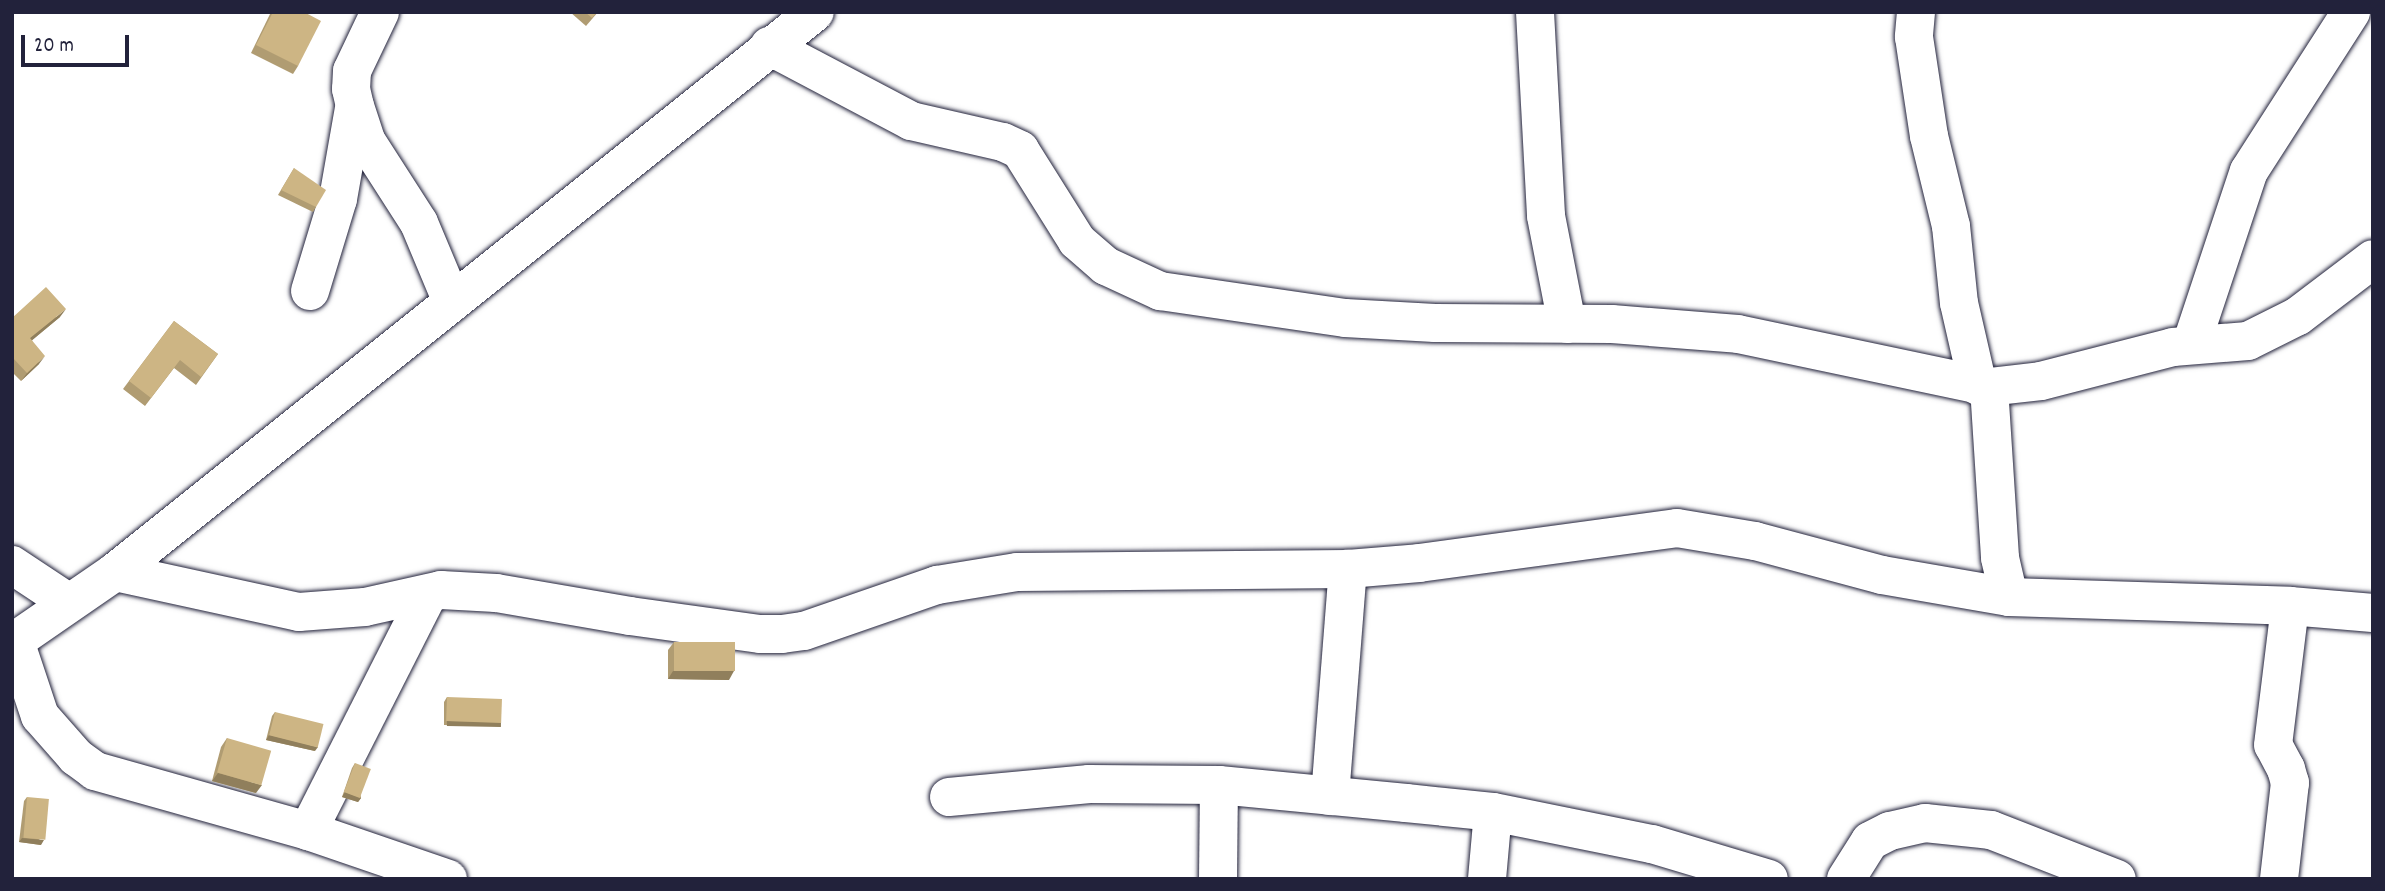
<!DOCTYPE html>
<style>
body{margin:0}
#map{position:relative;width:2385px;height:891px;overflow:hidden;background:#fff;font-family:Dekko,sans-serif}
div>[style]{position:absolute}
.roads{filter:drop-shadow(0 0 2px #22223b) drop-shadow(0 0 2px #22223b)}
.minor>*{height:38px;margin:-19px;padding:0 19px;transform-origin:19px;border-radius:19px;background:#fff}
.wall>*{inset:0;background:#b09c72}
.shaded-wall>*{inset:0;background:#907f5c;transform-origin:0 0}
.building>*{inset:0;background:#cdb584;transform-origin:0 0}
span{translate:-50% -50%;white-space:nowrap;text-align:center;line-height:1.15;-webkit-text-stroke:5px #fff;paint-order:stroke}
.frame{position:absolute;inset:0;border:14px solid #22223b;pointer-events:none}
.scale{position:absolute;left:21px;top:35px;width:108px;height:32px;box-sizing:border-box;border:4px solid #22223b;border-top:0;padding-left:9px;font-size:21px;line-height:24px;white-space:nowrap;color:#22223b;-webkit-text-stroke:5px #fff;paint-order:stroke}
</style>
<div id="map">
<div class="roads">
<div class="minor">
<i style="left:380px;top:12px;width:65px;rotate:115.4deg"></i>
<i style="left:352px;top:71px;width:18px;rotate:93deg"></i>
<i style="left:351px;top:89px;width:17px;rotate:77deg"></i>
<i style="left:355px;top:106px;width:38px;rotate:72deg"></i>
<i style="left:367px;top:142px;width:96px;rotate:57.3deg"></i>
<i style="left:419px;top:223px;width:86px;rotate:67.3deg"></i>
<i style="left:1535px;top:12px;width:204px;rotate:86.9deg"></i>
<i style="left:1546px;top:216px;width:110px;rotate:79deg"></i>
<i style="left:1916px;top:12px;width:25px;rotate:95deg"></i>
<i style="left:1914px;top:37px;width:100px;rotate:81.4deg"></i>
<i style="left:1929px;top:136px;width:93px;rotate:76.3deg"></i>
<i style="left:1951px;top:226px;width:77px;rotate:84.1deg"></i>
<i style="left:1959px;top:303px;width:85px;rotate:77.1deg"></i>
<i style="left:769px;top:46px;width:161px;rotate:27.8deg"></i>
<i style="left:911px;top:121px;width:94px;rotate:12.9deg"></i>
<i style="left:1003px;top:142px;width:19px;rotate:25deg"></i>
<i style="left:1020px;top:150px;width:107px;rotate:57.9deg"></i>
<i style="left:1077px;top:241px;width:38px;rotate:41deg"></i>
<i style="left:1106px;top:266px;width:60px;rotate:24.8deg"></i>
<i style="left:1160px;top:291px;width:187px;rotate:8.3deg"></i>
<i style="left:1345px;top:318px;width:90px;rotate:3.2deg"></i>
<i style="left:1435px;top:323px;width:177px;rotate:0.3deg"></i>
<i style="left:1612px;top:324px;width:126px;rotate:4.5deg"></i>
<i style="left:1738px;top:334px;width:257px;rotate:11.9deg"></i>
<i style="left:1989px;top:387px;width:52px;rotate:-6.6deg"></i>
<i style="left:2041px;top:381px;width:136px;rotate:-14.4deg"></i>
<i style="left:2173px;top:347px;width:75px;rotate:-4.6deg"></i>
<i style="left:2248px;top:341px;width:56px;rotate:-26.6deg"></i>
<i style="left:2298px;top:316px;width:94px;rotate:-37.2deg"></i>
<i style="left:310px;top:291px;width:96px;rotate:-73.1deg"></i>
<i style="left:338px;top:199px;width:92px;rotate:-80deg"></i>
<i style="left:2191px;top:345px;width:183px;rotate:-71.6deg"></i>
<i style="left:2249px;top:171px;width:189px;rotate:-57.3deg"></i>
<i style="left:1989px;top:387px;width:171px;rotate:86.3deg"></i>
<i style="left:2000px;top:558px;width:40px;rotate:77deg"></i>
<i style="left:12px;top:565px;width:67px;rotate:33.5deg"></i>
<i style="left:115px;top:572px;width:188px;rotate:12.3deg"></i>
<i style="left:299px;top:612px;width:66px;rotate:-4.3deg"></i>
<i style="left:365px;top:607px;width:78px;rotate:-12.6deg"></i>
<i style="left:441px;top:590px;width:55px;rotate:3.1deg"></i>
<i style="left:496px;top:593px;width:136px;rotate:9.7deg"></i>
<i style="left:630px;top:616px;width:131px;rotate:7.9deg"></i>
<i style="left:760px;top:634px;width:22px"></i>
<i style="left:782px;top:634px;width:22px;rotate:-8deg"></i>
<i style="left:804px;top:631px;width:141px;rotate:-19.1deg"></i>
<i style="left:937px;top:585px;width:81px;rotate:-9.2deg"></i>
<i style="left:1017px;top:572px;width:331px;rotate:-0.5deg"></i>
<i style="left:1348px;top:569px;width:71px;rotate:-4.8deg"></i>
<i style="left:1419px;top:563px;width:260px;rotate:-7.7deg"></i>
<i style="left:1677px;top:528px;width:79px;rotate:9.5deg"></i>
<i style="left:1755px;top:541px;width:131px;rotate:15deg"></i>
<i style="left:1882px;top:575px;width:129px;rotate:9.8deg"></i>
<i style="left:2009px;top:597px;width:281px;rotate:1.8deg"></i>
<i style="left:2290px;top:606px;width:83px;rotate:4.8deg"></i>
<i style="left:15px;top:641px;width:79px;rotate:71.6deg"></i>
<i style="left:40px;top:716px;width:55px;rotate:48.7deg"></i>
<i style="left:76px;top:757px;width:24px;rotate:36deg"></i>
<i style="left:95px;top:771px;width:221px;rotate:15.7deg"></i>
<i style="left:308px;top:831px;width:148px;rotate:18.9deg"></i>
<i style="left:12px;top:643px;width:125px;rotate:-34.6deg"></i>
<i style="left:115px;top:572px;width:896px;rotate:-38.66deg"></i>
<i style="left:1330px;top:796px;width:228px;rotate:-85.5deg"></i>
<i style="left:949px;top:797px;width:141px;rotate:-5.3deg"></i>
<i style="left:1089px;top:784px;width:130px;rotate:0.4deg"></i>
<i style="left:1219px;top:785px;width:188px;rotate:5.5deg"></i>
<i style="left:1406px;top:803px;width:87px;rotate:5.9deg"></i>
<i style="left:1493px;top:812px;width:162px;rotate:11.4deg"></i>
<i style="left:1652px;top:844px;width:122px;rotate:16.7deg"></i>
<i style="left:308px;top:831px;width:266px;rotate:-63.1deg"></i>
<i style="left:1218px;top:879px;width:94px;rotate:-89.4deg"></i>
<i style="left:1487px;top:879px;width:67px;rotate:-84.9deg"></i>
<i style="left:1846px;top:879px;width:45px;rotate:-57.7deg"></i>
<i style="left:1870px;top:841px;width:22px;rotate:-27deg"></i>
<i style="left:1890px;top:831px;width:36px;rotate:-13deg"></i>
<i style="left:1925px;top:823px;width:66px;rotate:6.1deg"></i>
<i style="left:1991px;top:830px;width:135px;rotate:21.3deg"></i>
<i style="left:2279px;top:879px;width:97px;rotate:-83.5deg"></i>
<i style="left:2290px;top:783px;width:15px;rotate:-106deg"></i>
<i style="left:2286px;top:769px;width:27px;rotate:-118deg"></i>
<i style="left:2273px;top:745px;width:140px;rotate:-83deg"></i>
</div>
</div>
<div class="wall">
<i style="clip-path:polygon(271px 12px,304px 12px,298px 66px,293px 74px,251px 53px)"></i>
<i style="clip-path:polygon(570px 12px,598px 12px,586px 26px)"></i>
<i style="clip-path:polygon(294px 168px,316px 207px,313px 212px,278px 195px)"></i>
<i style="clip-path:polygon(60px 317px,32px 340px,39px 364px,21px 381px,12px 372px,12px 318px)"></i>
<i style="clip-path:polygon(174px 321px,218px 354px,196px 385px,174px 368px,145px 406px,123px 389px)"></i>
<i style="clip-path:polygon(674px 642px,729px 680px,668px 679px,668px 650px)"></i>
<i style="clip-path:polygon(447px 697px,501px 722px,498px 726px,444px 725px,444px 702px)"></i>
<i style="clip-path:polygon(275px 712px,315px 751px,266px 740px,272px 716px)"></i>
<i style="clip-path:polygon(227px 738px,256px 793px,212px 781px,221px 747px)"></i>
<i style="clip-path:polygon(355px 763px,361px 798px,358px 802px,342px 797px,352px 768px)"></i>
<i style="clip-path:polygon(27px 797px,41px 845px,19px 842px,24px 801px)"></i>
</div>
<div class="shaded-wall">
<i style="clip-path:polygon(66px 309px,60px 317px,24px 347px,30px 338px)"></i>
<i style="clip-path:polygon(45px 356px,39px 364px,21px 381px,27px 373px)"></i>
<i style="clip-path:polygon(673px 671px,734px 671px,729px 680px,668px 679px)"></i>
<i style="left:447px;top:721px;width:54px;height:5px;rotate:1deg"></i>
<i style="clip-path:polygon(269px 735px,318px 747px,315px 751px,266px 740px)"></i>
<i style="clip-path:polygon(218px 773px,262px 785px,256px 793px,212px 781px)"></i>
<i style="clip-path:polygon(345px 792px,361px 798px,358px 802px,342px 797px)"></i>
<i style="clip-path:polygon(22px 838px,44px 840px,41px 845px,19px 842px)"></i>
</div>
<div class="building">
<i style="clip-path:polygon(273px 12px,304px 12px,321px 21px,298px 66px,256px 45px)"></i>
<i style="clip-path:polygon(585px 12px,597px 12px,592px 18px)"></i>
<i style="clip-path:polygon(294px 168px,326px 190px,316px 207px,281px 190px)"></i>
<i style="clip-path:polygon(46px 287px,66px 309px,30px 338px,45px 356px,27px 373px,12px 357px,12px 318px)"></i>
<i style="clip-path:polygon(174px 321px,218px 354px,201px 377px,180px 360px,151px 398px,129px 381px)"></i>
<i style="left:674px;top:642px;width:61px;height:29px"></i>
<i style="left:447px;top:697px;width:55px;height:24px;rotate:2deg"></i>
<i style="left:275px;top:712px;width:50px;height:24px;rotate:14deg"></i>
<i style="left:227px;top:738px;width:46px;height:36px;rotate:16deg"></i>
<i style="left:355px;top:763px;width:17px;height:31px;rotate:21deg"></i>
<i style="left:27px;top:797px;width:22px;height:41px;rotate:5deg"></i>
</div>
<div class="frame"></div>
<div class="scale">20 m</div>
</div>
